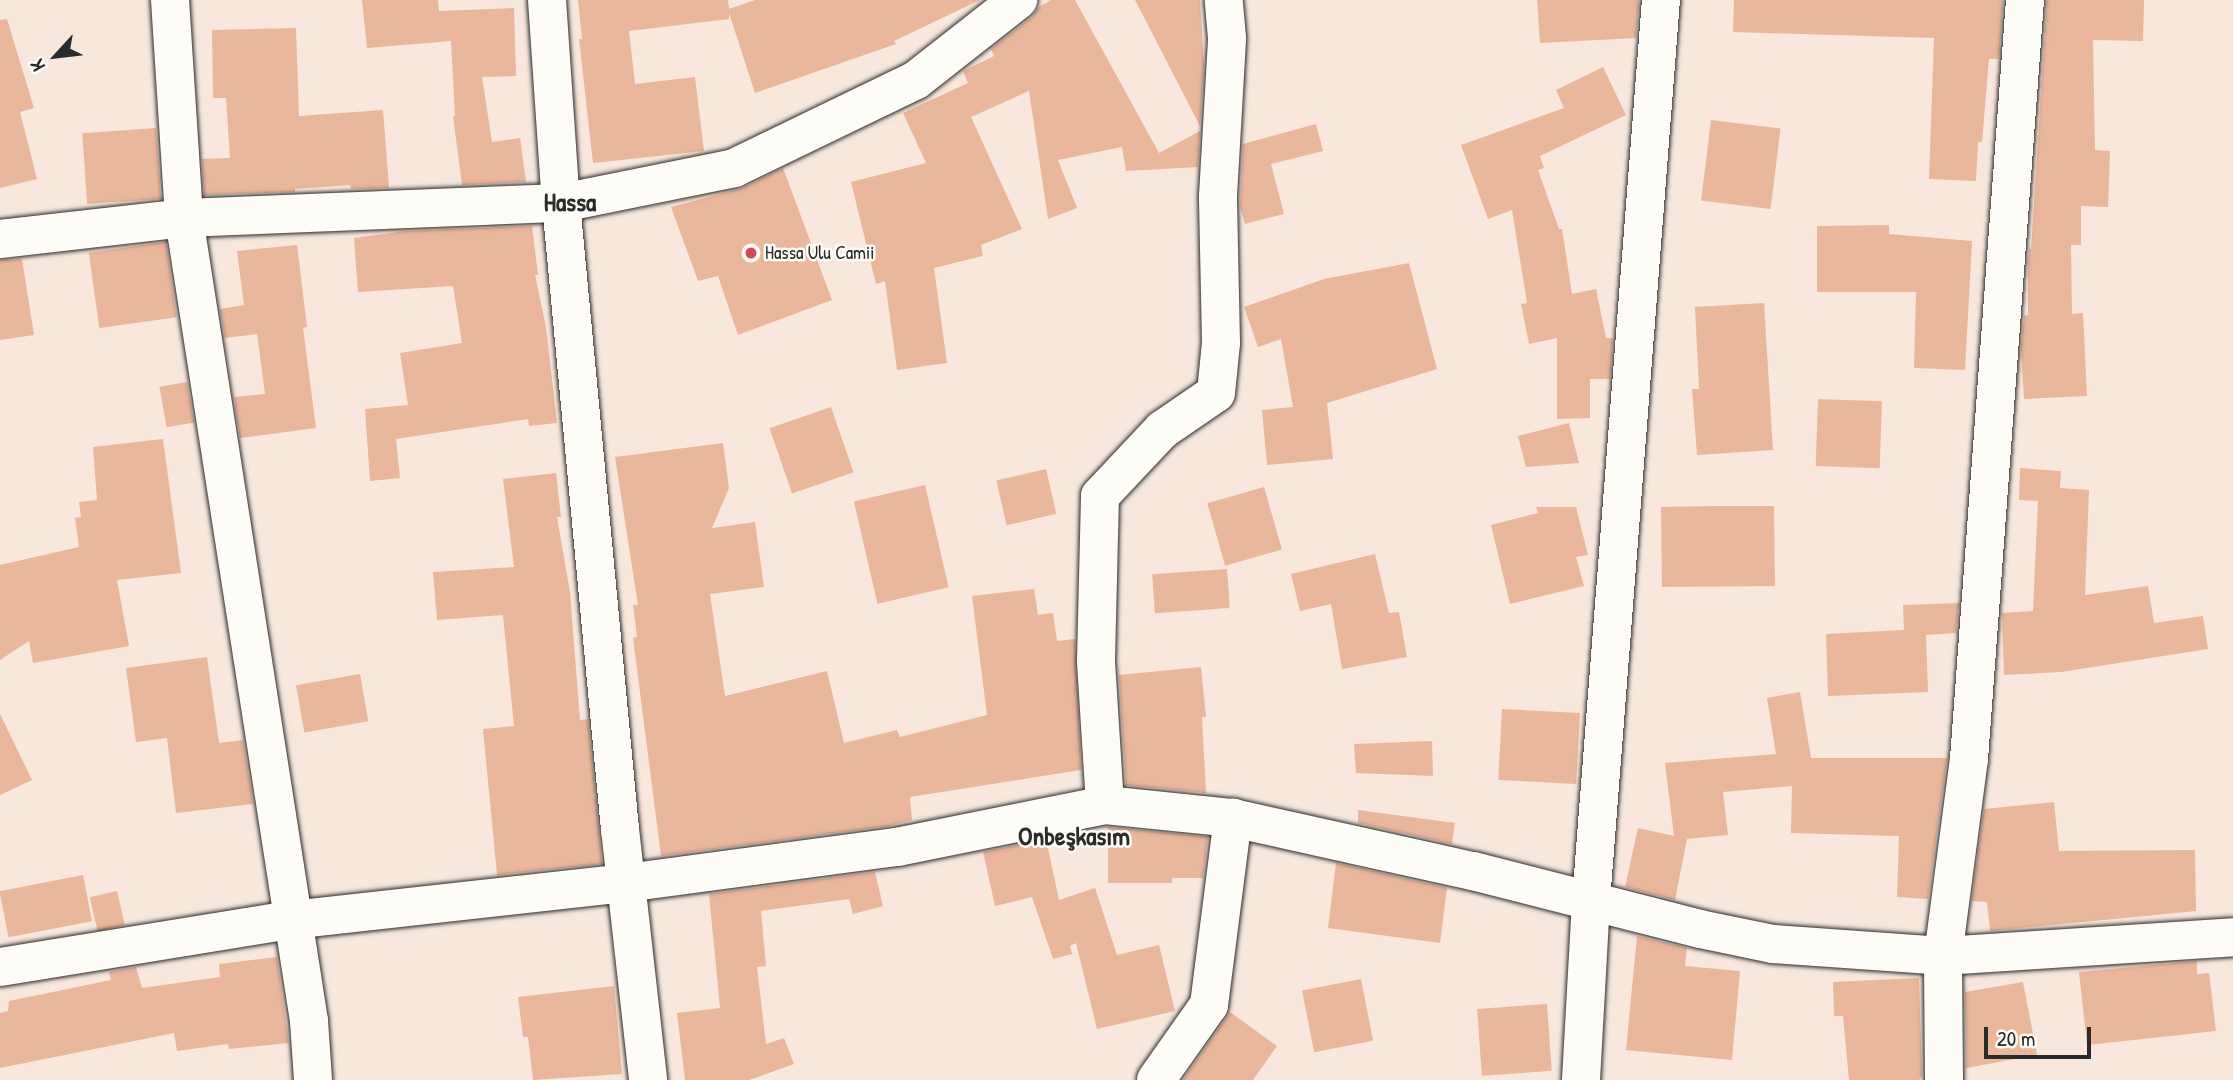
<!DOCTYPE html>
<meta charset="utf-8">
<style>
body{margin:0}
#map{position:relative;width:2233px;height:1080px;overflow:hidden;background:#f7e7dc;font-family:"Patrick Hand",sans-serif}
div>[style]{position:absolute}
.building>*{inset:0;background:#eab69c;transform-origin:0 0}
.roads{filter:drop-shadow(0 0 2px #2b2b2b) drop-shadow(0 0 2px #2b2b2b)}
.minor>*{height:38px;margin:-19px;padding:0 19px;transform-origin:19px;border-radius:19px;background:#fdfcf7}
.dots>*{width:19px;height:19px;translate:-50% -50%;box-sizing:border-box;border:4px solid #fdfcf7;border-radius:50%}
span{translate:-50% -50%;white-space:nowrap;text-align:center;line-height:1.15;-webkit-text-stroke:5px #fdfcf7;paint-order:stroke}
.poi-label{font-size:19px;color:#2b2b2b}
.left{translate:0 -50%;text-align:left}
.district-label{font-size:26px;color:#2b2b2b;font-weight:700}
.north{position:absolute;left:21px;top:21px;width:70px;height:70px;-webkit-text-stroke:5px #fdfcf7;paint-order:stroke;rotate:243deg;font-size:19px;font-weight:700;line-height:28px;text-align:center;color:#2b2b2b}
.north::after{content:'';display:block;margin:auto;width:24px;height:32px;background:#2b2b2b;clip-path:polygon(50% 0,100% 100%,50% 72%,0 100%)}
.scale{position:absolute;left:1984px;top:1027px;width:107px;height:32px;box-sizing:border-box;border:4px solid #2b2b2b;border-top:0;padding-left:9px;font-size:21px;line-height:24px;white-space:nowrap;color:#2b2b2b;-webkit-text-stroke:5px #fdfcf7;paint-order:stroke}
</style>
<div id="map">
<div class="building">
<i style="clip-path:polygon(362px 0,438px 0,439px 11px,514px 8px,516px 76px,482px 77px,492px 142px,520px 138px,526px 182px,462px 185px,453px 116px,455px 116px,451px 41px,367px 48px)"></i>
<i style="clip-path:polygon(578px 0,728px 0,729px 9px,755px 0,980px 0,894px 41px,896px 44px,755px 93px,729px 13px,729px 19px,629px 31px,635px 84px,695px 77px,704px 151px,593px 163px,579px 39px,582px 39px)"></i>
<i style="clip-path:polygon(1051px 0,1075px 0,1159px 153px,1200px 131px,1198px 167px,1126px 171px,1122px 147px,1058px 160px,1077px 208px,1048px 219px,1029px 91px,971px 117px,1022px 229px,981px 245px,983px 256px,934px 268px,947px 363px,897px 370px,885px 281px,876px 284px,851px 182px,926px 163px,903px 113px,968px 83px,963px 71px,994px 56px,991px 49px,1032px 17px,1039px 7px)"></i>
<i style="clip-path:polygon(1135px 0,1200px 0,1204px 65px,1200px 126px)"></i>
<i style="clip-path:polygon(1537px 0,1639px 0,1636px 38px,1540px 43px)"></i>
<i style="clip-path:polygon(1734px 0,2003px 0,1999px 59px,1989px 59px,1982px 142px,1978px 142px,1976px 181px,1929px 179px,1934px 38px,1733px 32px)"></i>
<i style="clip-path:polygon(2047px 0,2144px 0,2143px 41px,2093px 40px,2095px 150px,2110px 151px,2108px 207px,2081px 206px,2081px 245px,2071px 245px,2072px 314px,2083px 313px,2087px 396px,2024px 399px,2021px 350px,2024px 316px,2028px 315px,2028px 263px,2029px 249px,2031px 249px)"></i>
<i style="clip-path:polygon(7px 19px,34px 108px,20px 112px,37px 179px,0 188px,0 20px)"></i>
<i style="clip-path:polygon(296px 28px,299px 116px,383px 110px,389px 188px,351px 189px,350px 185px,295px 189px,295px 192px,204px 195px,202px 159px,230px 158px,226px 98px,213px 98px,212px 30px)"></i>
<i style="clip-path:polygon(1603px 67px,1626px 115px,1540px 156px,1544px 168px,1538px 170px,1559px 229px,1562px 229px,1572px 294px,1596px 289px,1606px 338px,1613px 338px,1610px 379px,1590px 379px,1590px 418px,1557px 419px,1557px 338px,1529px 344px,1521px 304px,1527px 303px,1512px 210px,1488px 219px,1461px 145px,1564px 108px,1556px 90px)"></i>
<i style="left:1711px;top:120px;width:70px;height:81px;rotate:7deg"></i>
<i style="clip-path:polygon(1316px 124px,1323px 151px,1271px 164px,1284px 214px,1245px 224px,1240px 207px,1243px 144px)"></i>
<i style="left:156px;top:128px;width:71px;height:74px;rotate:86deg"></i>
<i style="clip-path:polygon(783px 168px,832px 300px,738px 335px,718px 276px,698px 281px,671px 207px,743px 188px)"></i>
<i style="clip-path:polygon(1889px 225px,1889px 234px,1972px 241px,1965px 370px,1914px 368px,1916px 292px,1817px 292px,1817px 226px)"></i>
<i style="clip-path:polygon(532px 226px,538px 275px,535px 275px,546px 327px,557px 423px,529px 426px,528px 419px,396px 439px,400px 478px,370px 481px,365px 409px,408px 405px,400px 353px,462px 343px,453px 286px,358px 292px,354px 238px,406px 231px)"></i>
<i style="left:166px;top:242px;width:76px;height:78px;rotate:82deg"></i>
<i style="clip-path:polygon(297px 245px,307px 327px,303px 328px,316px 428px,240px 438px,234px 397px,265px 394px,257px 334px,225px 338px,220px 309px,244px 305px,237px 251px)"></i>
<i style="clip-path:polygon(22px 259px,34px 335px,0 340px,0 260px)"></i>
<i style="clip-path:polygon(1409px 263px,1437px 369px,1327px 403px,1333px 459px,1267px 465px,1262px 410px,1293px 407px,1281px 339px,1258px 347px,1244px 307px,1324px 279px)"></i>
<i style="clip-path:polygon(1764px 303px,1773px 450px,1697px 455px,1692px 389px,1699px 389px,1695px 307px)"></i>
<i style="left:187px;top:382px;width:41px;height:28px;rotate:80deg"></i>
<i style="left:1818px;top:399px;width:64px;height:67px;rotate:2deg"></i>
<i style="left:831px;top:407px;width:69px;height:65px;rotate:71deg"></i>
<i style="clip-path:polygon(1569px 423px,1579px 463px,1526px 467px,1518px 436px)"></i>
<i style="clip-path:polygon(163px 439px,181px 573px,117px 580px,129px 646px,33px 663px,29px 641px,0 660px,0 565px,79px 547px,75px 518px,81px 517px,79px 502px,97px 500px,93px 447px)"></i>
<i style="clip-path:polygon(723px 443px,729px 488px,712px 528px,755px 522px,764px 587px,710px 594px,725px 696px,827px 671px,844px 743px,897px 730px,900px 737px,987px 715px,972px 596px,1034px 589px,1038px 615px,1053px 613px,1057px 641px,1075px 639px,1081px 770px,910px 797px,912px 820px,888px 826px,661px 856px,633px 638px,637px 637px,633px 605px,638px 605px,615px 457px)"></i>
<i style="clip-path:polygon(2020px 468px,2061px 471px,2060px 488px,2089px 490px,2085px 595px,2148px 586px,2154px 623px,2203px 616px,2208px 649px,2061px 672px,2004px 675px,2002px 613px,2033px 611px,2038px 501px,2019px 500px)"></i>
<i style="left:1046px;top:469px;width:46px;height:51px;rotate:77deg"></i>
<i style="clip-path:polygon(556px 473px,561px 517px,557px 517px,570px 592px,580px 720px,588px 719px,602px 864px,497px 875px,483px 729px,514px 726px,503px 615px,437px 620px,433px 572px,514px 567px,503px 479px)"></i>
<i style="left:925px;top:485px;width:105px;height:73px;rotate:77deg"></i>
<i style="left:1264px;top:487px;width:65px;height:59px;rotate:74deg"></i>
<i style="clip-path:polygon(1714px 506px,1774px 506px,1775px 586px,1662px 587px,1661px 507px)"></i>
<i style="clip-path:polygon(1536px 507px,1576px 507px,1588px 555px,1576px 557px,1584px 586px,1510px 604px,1491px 525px,1538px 513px)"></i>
<i style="clip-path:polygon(1375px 554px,1389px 613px,1399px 612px,1407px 657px,1342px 669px,1331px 604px,1300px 611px,1291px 574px)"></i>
<i style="left:1227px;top:569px;width:39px;height:75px;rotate:86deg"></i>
<i style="clip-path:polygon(1959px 603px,1956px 633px,1926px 635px,1928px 692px,1828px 696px,1826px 634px,1904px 630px,1903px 605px)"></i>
<i style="clip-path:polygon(207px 657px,219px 743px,243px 740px,253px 804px,176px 813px,167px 738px,136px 742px,126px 668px)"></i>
<i style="clip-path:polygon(1201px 667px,1206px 717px,1202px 717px,1206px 793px,1126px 785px,1119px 675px)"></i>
<i style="left:360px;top:674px;width:48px;height:65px;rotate:80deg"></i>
<i style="clip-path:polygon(1800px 692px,1811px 758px,1947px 758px,1928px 899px,1897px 897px,1899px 836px,1791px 833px,1792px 786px,1723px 792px,1728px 835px,1687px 839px,1675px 900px,1625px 887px,1638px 828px,1674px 836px,1665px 763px,1776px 754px,1767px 698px)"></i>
<i style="left:1502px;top:709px;width:78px;height:71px;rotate:3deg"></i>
<i style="clip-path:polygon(0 714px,32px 780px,0 795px)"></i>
<i style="clip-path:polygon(1432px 741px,1433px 776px,1356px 773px,1354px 744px)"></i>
<i style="clip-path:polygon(2054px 802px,2059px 851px,2195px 850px,2196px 911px,1990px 931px,1987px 902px,1972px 901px,1984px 809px)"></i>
<i style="clip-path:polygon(1358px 810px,1455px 823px,1452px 844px,1358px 823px)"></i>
<i style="clip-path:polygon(1108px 827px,1208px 837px,1203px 878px,1172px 878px,1172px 883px,1108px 883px)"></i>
<i style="clip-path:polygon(1046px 839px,1059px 900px,1095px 888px,1117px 955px,1159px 945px,1175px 1011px,1097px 1029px,1076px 943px,1070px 946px,1072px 954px,1053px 959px,1032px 897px,995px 906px,983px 852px)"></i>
<i style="clip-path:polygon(1336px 863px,1447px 888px,1440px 943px,1328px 928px)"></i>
<i style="clip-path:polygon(875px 872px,883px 906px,853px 914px,849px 899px,761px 911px,766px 966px,757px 967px,766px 1044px,784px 1038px,794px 1064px,749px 1080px,685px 1080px,677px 1013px,720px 1008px,709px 894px)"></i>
<i style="left:83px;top:875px;width:47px;height:85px;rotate:79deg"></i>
<i style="left:117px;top:891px;width:35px;height:28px;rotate:77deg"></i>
<i style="clip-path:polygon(1637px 936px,1687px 948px,1685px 966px,1740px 971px,1732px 1060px,1626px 1050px)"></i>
<i style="clip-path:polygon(277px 957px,289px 1043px,229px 1049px,228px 1044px,177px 1051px,174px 1033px,0 1068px,0 1013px,8px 1011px,9px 1001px,111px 980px,109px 972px,136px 967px,142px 988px,220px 977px,219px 964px)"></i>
<i style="clip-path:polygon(2197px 961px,2197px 974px,2209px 973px,2216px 1031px,2087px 1045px,2079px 972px)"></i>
<i style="clip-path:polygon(1919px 978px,1922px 1076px,1919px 1080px,1849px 1080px,1843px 1016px,1834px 1016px,1833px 982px)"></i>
<i style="left:1361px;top:979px;width:63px;height:60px;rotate:79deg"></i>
<i style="clip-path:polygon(2023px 982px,2037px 1055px,1966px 1068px,1965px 992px)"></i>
<i style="clip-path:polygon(614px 986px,622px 1074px,533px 1080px,528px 1037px,523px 1037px,518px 997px)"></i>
<i style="left:1547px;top:1004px;width:67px;height:70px;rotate:86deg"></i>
<i style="clip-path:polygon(1230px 1012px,1277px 1046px,1253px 1080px,1183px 1080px)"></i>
</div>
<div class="roads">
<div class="minor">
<i style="left:170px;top:0;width:218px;rotate:86.3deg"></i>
<i style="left:184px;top:218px;width:813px;rotate:81.15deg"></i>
<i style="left:309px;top:1021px;width:59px;rotate:86.1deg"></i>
<i style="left:547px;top:0;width:203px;rotate:86.1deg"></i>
<i style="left:561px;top:203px;width:629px;rotate:84.62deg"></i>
<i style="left:620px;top:829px;width:253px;rotate:83.6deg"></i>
<i style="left:0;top:239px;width:185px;rotate:-6.5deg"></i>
<i style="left:184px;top:218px;width:377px;rotate:-2.3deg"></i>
<i style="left:561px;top:203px;width:177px;rotate:-11.4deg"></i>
<i style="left:734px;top:168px;width:202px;rotate:-25.8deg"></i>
<i style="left:916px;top:80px;width:130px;rotate:-38.1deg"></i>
<i style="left:1105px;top:805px;width:145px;rotate:-93.6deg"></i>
<i style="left:1096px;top:660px;width:164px;rotate:-88.6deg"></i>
<i style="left:1100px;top:496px;width:91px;rotate:-46.8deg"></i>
<i style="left:1162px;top:430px;width:65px;rotate:-34.4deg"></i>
<i style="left:1216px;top:393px;width:50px;rotate:-84.3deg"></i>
<i style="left:1221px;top:343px;width:147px;rotate:-91.2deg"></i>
<i style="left:1218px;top:196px;width:158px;rotate:-86.7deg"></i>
<i style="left:1227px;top:38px;width:38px;rotate:-95deg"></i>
<i style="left:0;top:967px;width:295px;rotate:-9.2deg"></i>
<i style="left:291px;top:920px;width:337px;rotate:-6.3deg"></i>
<i style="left:626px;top:883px;width:273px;rotate:-7.6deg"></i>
<i style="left:897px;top:847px;width:212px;rotate:-11.4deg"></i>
<i style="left:1105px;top:805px;width:129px;rotate:5.8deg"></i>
<i style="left:1233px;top:818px;width:246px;rotate:12.5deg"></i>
<i style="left:1473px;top:871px;width:234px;rotate:14.3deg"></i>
<i style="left:1700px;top:929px;width:75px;rotate:11.6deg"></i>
<i style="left:1773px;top:944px;width:170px;rotate:4deg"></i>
<i style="left:1943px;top:956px;width:291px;rotate:-3.7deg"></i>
<i style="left:1156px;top:1080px;width:92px;rotate:-54.8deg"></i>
<i style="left:1209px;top:1005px;width:189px;rotate:-82.7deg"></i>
<i style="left:1581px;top:1080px;width:179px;rotate:-86.8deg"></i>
<i style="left:1591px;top:901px;width:904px;rotate:-85.56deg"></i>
<i style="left:1944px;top:1080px;width:124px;rotate:-90.5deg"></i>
<i style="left:1943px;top:956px;width:199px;rotate:-82.5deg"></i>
<i style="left:1969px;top:759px;width:761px;rotate:-85.78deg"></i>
</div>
</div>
<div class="dots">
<i style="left:751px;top:253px;background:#d1495b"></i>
</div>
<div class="poi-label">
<span class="left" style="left:765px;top:253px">Hassa Ulu Camii</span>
</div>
<div class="district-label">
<span style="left:570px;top:202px">Hassa</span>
<span style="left:1074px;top:836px">Onbeşkasım</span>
</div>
<div class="north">K</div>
<div class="scale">20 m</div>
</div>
